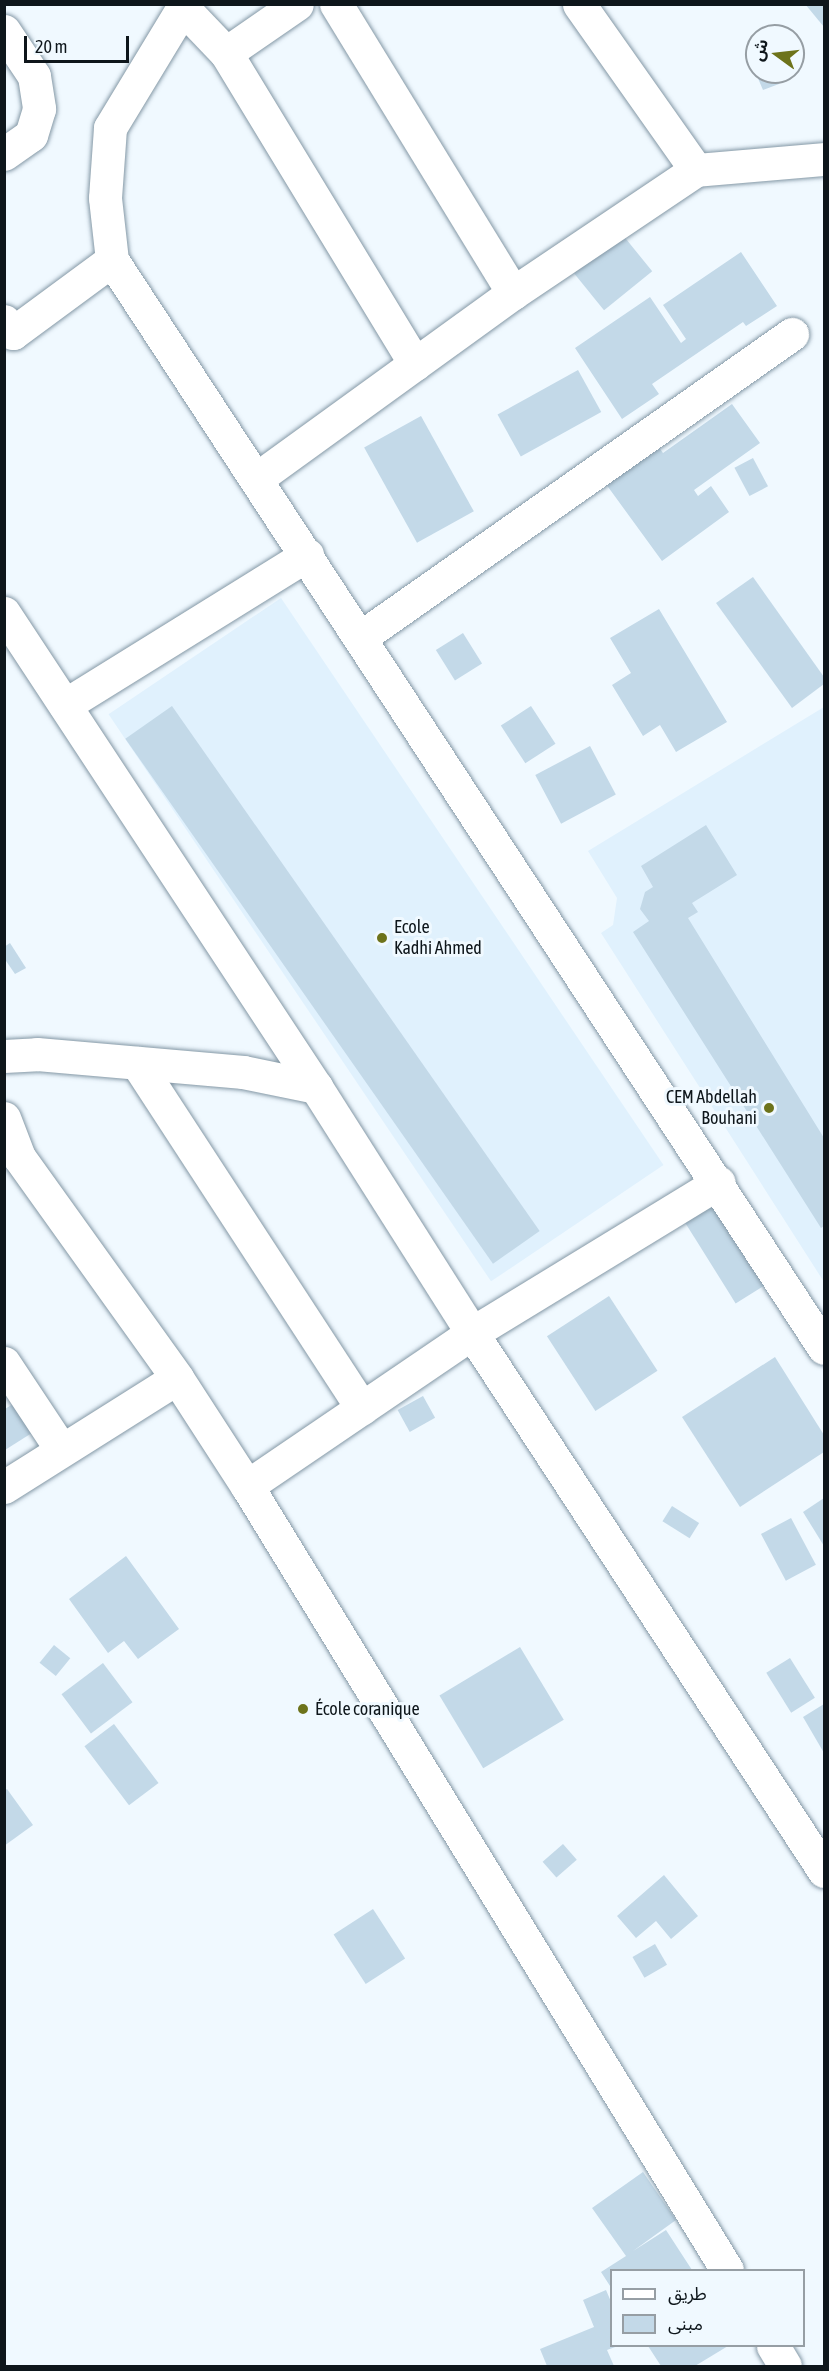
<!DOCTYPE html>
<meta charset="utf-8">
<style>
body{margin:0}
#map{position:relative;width:829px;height:2371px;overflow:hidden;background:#f0f9ff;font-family:"Asap Condensed","Noto Sans Arabic",sans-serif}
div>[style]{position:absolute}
.built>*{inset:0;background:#e0f1fd;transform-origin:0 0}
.building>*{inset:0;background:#c3d9e8;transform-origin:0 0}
.roads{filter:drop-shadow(0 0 2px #8498a6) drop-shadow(0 0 2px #8498a6)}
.minor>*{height:33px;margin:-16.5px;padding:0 16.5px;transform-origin:16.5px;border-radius:16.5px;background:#fff}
.secondary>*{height:33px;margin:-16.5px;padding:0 16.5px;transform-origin:16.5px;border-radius:16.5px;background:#fff}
.dots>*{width:16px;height:16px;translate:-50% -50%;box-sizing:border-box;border:3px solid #f0f9ff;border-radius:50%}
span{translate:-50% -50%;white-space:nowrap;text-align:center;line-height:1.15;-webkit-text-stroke:6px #f0f9ff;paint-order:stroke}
.poi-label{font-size:18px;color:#0e161b}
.left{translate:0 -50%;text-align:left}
.right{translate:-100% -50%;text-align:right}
.frame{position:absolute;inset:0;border:6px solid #0e161b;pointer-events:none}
.legend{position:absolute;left:610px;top:2269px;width:195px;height:78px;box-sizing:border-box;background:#f0f9ff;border:2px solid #969ea4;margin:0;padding:8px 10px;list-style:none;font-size:18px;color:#0e161b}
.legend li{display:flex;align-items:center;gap:12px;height:30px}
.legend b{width:30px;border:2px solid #969ea4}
.north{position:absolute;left:745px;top:24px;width:60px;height:60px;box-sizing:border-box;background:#f0f9ff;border:2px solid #969ea4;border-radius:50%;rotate:285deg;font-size:16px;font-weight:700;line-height:24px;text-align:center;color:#0e161b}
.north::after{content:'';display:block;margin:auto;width:21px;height:27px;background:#6d731b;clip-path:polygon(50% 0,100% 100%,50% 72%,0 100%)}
.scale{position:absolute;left:24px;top:36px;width:105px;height:27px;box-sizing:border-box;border:3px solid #0e161b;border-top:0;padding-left:8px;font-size:18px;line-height:21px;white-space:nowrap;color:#0e161b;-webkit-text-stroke:4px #f0f9ff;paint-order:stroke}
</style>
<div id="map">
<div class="built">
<i style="left:281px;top:598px;width:684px;height:208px;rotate:56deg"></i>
<i style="clip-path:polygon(824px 707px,824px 1282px,601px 933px,613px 925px,617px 898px,588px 851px)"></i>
</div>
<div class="building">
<i style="clip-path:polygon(805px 4px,824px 4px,824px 27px)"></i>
<i style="clip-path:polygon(757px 68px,757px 72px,775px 72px,779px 84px,763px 90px,754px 69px)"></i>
<i style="left:622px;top:234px;width:48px;height:62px;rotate:51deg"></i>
<i style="clip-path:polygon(741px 252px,777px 306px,746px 326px,743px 322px,652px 384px,659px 394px,622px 419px,575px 348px,650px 297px,681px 343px,686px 339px,663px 305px)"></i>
<i style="left:578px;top:370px;width:48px;height:92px;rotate:61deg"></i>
<i style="clip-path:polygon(732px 404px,760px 443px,694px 490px,698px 496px,711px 486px,729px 512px,662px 561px,603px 480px,655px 442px,663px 453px)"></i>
<i style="left:421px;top:416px;width:109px;height:65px;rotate:61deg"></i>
<i style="left:753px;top:458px;width:32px;height:21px;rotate:62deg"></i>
<i style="clip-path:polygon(753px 577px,824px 677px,824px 684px,792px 708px,716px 603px)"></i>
<i style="clip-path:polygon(659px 609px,727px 722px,676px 752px,660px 725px,643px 736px,612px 685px,631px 673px,610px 638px)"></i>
<i style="left:463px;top:633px;width:36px;height:32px;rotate:58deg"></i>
<i style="left:172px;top:706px;width:641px;height:57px;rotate:55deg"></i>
<i style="left:531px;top:706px;width:45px;height:36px;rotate:57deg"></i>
<i style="left:590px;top:746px;width:55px;height:62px;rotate:62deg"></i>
<i style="clip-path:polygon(706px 825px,737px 875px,692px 903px,698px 912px,688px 918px,824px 1138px,824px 1226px,821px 1228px,633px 932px,649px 921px,640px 909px,645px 892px,653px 887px,641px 866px)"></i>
<i style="clip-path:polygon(10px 943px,26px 968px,15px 974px,4px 958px,4px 947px)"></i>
<i style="left:724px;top:1181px;width:110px;height:55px;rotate:58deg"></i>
<i style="left:609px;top:1296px;width:89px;height:74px;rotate:57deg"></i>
<i style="clip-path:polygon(775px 1357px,824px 1435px,824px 1452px,740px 1507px,682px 1417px)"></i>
<i style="clip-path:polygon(36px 1390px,54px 1419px,5px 1450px,5px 1409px)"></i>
<i style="left:423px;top:1396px;width:25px;height:29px;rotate:61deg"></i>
<i style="clip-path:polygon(824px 1498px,824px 1546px,803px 1512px)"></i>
<i style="left:672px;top:1506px;width:32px;height:18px;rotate:32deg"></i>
<i style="left:791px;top:1518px;width:53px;height:34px;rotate:62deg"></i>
<i style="clip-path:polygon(126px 1556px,179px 1629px,138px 1659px,124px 1641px,108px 1653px,69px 1599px)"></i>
<i style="left:54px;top:1645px;width:21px;height:23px;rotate:39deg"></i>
<i style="left:520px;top:1647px;width:85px;height:94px;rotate:59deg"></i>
<i style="left:790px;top:1658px;width:47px;height:28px;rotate:58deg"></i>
<i style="left:103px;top:1663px;width:49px;height:52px;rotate:53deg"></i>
<i style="clip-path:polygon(824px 1704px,824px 1753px,803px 1717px)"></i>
<i style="left:114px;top:1724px;width:74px;height:37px;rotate:53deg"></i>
<i style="clip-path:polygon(7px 1789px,33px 1825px,4px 1846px,4px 1791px)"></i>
<i style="left:563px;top:1844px;width:21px;height:27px;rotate:49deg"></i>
<i style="clip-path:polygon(664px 1875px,698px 1916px,671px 1939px,656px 1921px,636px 1938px,617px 1916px)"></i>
<i style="left:373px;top:1909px;width:59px;height:47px;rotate:57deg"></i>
<i style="left:655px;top:1944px;width:24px;height:26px;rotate:60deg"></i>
<i style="clip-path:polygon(643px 2172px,676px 2220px,633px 2251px,666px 2230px,692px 2270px,612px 2270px,612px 2289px,601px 2272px,626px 2256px,592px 2208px)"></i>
<i style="clip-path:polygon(606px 2290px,612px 2304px,612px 2346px,618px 2346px,607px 2350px,614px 2366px,547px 2366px,540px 2349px,594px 2327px,583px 2300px)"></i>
<i style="clip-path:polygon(648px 2346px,728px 2346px,695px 2366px,661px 2366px)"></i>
</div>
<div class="roads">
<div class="minor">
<i style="left:336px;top:4px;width:339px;rotate:58.5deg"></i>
<i style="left:183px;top:8px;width:62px;rotate:46.3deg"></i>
<i style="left:226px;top:53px;width:364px;rotate:58.7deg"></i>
<i style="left:4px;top:31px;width:54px;rotate:56.3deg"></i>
<i style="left:34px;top:76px;width:33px;rotate:81deg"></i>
<i style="left:39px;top:109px;width:27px;rotate:107deg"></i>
<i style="left:31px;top:135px;width:33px;rotate:145deg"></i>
<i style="left:226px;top:53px;width:86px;rotate:-34.6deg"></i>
<i style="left:696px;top:170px;width:128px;rotate:-4.9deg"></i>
<i style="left:4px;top:321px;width:15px;rotate:53deg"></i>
<i style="left:13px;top:333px;width:123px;rotate:-36.4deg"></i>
<i style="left:256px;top:479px;width:317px;rotate:-35.9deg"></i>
<i style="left:513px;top:293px;width:220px;rotate:-33.9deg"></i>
<i style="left:696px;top:170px;width:203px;rotate:-125.2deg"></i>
<i style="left:4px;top:613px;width:567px;rotate:56.65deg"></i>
<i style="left:361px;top:637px;width:527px;rotate:-35.11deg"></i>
<i style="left:65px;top:705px;width:285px;rotate:-31.8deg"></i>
<i style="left:137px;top:1063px;width:412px;rotate:56.9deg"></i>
<i style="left:4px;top:1118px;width:42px;rotate:69deg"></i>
<i style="left:19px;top:1157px;width:272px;rotate:54.4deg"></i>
<i style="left:177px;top:1378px;width:129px;rotate:57.1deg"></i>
<i style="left:247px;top:1486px;width:919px;rotate:58.52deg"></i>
<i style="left:4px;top:1363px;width:103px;rotate:56.5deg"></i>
<i style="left:247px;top:1486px;width:272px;rotate:-34.2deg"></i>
<i style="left:472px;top:1333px;width:643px;rotate:56.8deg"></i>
<i style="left:4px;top:1487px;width:204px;rotate:-32.2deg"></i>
<i style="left:773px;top:2346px;width:23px;rotate:59deg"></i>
</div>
<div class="secondary">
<i style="left:185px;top:4px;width:145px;rotate:121.2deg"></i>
<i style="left:110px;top:128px;width:70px;rotate:94.1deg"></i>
<i style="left:105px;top:198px;width:62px;rotate:83.6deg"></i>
<i style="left:112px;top:260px;width:1300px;rotate:56.8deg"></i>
<i style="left:4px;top:1056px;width:33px;rotate:-3deg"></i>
<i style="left:37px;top:1054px;width:207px;rotate:5deg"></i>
<i style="left:243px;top:1072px;width:75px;rotate:11.6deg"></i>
<i style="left:316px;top:1087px;width:291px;rotate:57.6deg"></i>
<i style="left:472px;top:1333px;width:289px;rotate:-31.4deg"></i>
</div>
</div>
<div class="dots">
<i style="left:382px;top:938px;background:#6d731b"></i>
<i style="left:769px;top:1108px;background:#6d731b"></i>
<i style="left:303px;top:1709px;background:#6d731b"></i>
</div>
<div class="poi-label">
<span class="left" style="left:394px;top:938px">Ecole<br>Kadhi Ahmed</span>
<span class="right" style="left:757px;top:1108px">CEM Abdellah<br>Bouhani</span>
<span class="left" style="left:315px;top:1709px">École coranique</span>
</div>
<div class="frame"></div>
<ul class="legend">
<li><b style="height:8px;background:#fff"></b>طريق</li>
<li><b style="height:16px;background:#c3d9e8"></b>مبنى</li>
</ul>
<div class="north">ش</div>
<div class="scale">20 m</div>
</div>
